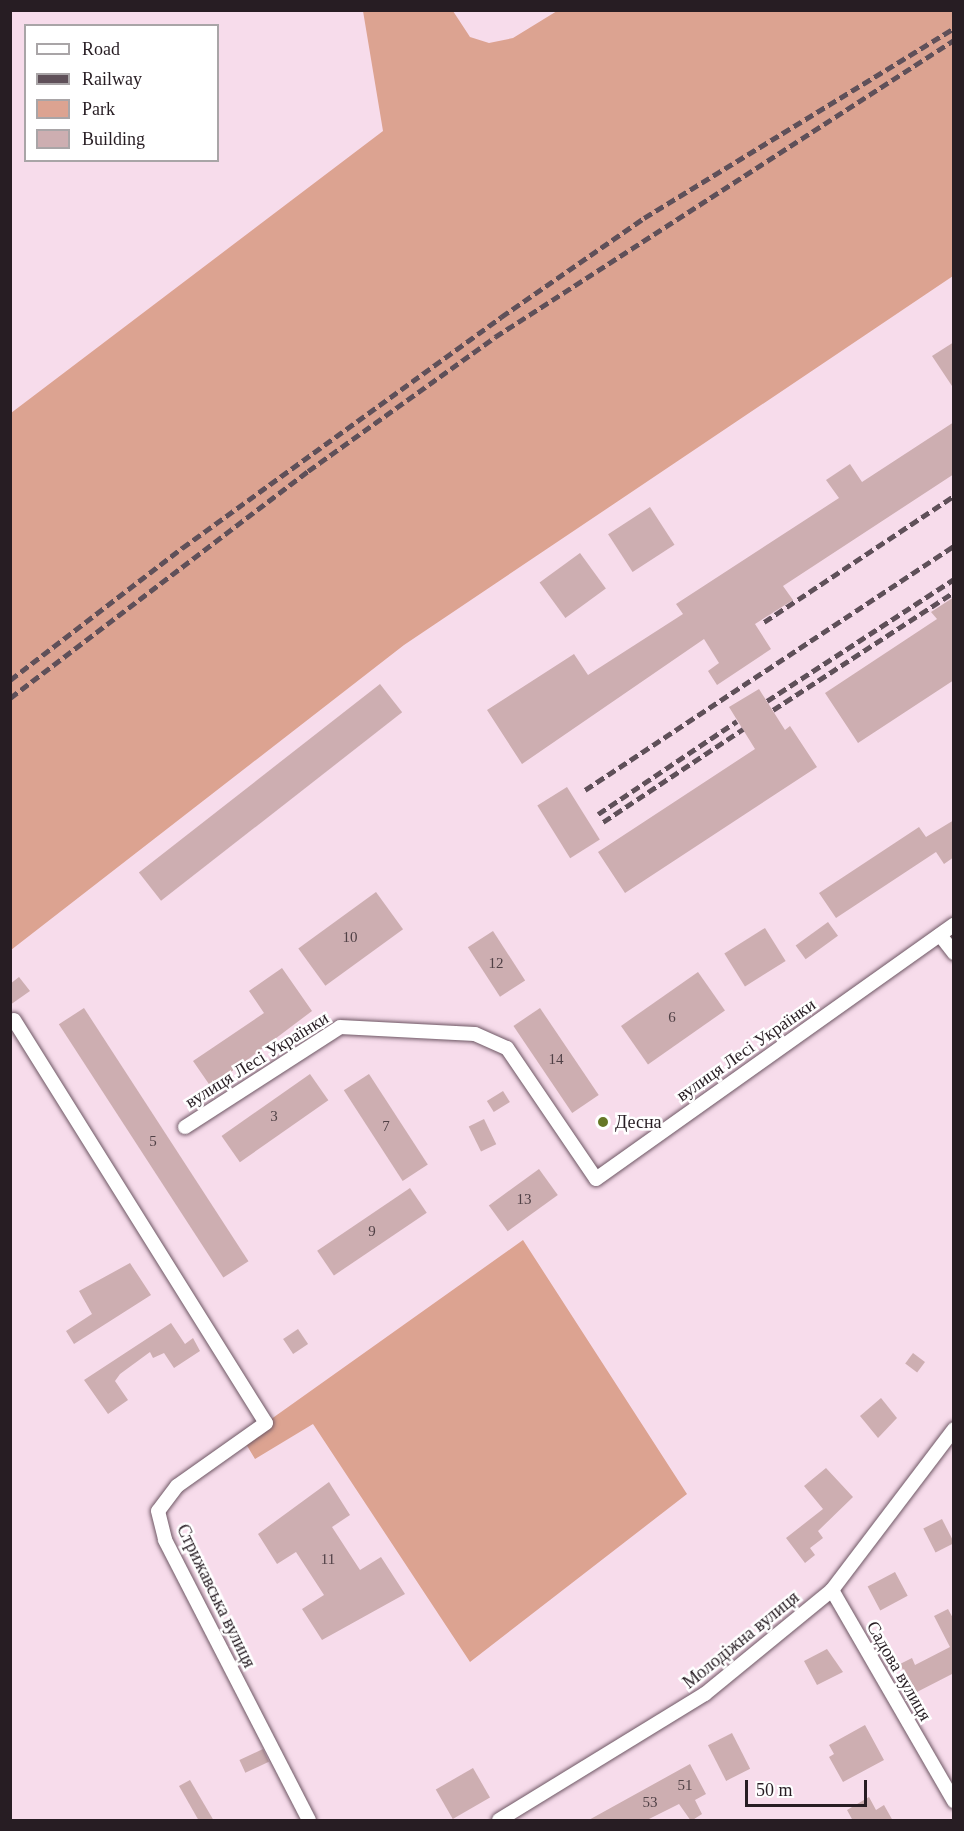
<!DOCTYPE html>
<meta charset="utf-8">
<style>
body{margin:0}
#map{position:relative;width:964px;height:1831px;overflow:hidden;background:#f7dceb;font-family:"Times New Roman",serif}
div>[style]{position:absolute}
.green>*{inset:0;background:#dca391}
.building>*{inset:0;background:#cdaeb1;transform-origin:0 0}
.roads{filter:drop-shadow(0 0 2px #6e5764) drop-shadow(0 0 2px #6e5764)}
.street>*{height:14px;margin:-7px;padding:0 7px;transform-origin:7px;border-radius:7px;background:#fff}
.rail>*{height:4.5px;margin-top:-2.25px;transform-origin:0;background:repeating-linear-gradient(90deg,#5f5059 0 9px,transparent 0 13.5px)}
.dots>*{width:16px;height:16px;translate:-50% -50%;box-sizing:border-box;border:3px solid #fff;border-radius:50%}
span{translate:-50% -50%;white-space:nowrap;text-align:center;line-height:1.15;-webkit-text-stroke:5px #fff;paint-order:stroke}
.number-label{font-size:15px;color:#504146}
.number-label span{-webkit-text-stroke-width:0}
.street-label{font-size:18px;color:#271d23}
.poi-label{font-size:18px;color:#271d23}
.left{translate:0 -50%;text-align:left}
.frame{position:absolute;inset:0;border:12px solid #271d23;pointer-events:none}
.legend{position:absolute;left:24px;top:24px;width:195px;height:138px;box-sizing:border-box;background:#fff;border:2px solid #a9a5a7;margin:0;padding:8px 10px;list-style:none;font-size:18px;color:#271d23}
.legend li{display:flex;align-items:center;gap:12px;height:30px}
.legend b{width:30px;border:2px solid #a9a5a7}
.scale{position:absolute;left:745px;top:1780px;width:122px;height:27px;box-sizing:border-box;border:3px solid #271d23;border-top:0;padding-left:8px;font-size:18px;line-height:21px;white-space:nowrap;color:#271d23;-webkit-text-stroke:4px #fff;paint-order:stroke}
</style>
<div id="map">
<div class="green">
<i style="clip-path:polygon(363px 11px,453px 11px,470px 37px,489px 43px,513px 38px,557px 11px,953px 11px,953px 276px,404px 645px,11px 950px,11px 413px,383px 131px)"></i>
<i style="clip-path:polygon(523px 1240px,687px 1494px,470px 1662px,313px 1424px,255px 1459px,243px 1439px)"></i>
</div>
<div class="building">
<i style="clip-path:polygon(954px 342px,954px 389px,932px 356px)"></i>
<i style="clip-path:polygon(954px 422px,954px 474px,783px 586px,793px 600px,755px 624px,771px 649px,717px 685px,708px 671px,719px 663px,704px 639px,522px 764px,487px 710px,574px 654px,588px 675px,683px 614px,676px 604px,839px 498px,826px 480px,850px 464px,862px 482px)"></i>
<i style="left:650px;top:507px;width:45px;height:50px;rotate:57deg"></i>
<i style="left:580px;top:553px;width:44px;height:50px;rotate:54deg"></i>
<i style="clip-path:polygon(954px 597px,954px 680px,858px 743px,825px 693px,937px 619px,931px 612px)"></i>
<i style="left:380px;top:684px;width:36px;height:306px;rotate:52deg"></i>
<i style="clip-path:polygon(759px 689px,785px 730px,790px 726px,817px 767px,625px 893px,598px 852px,755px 749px,729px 707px)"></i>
<i style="left:567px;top:787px;width:62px;height:35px;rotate:58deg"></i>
<i style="clip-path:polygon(954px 820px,954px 857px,944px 864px,936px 852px,836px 918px,819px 893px,919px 827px,926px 837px)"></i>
<i style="left:376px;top:892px;width:46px;height:96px;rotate:54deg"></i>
<i style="left:828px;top:922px;width:17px;height:40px;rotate:54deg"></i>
<i style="left:765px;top:928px;width:39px;height:48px;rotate:58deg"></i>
<i style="left:493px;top:931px;width:59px;height:30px;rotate:57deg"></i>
<i style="clip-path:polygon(282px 968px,312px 1011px,211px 1087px,193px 1061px,264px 1013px,249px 991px)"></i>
<i style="left:698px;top:972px;width:47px;height:94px;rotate:55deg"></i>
<i style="clip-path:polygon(19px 977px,30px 991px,10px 1005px,10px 984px)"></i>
<i style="left:84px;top:1008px;width:302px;height:30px;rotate:57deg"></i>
<i style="left:540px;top:1008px;width:105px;height:32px;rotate:56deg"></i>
<i style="left:310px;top:1074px;width:32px;height:108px;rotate:55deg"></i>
<i style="left:369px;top:1074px;width:108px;height:30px;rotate:57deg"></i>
<i style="left:503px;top:1091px;width:13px;height:19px;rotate:58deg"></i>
<i style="left:484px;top:1119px;width:28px;height:17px;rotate:64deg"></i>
<i style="left:539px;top:1169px;width:32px;height:62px;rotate:54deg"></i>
<i style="left:410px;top:1188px;width:30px;height:112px;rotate:56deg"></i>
<i style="clip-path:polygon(130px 1263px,151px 1295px,74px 1344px,66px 1331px,92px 1314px,79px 1291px)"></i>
<i style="clip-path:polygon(171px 1323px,185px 1344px,193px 1338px,200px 1351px,174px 1368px,164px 1353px,153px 1358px,150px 1352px,120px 1374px,115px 1381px,128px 1400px,108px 1414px,84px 1380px)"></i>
<i style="left:298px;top:1329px;width:18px;height:18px;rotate:56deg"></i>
<i style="left:913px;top:1353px;width:15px;height:13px;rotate:37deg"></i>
<i style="clip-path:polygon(881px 1398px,897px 1418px,878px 1438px,860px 1416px)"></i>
<i style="clip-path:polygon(826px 1468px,853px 1497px,818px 1531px,823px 1538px,810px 1548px,815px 1555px,805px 1563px,786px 1538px,823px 1509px,804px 1486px)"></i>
<i style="clip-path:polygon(329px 1482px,350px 1515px,332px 1527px,360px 1570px,381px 1557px,405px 1594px,322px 1640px,302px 1609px,324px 1595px,296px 1552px,277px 1564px,258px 1534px)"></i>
<i style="left:942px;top:1519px;width:27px;height:21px;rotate:63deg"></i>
<i style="left:895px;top:1572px;width:27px;height:31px;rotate:62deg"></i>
<i style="clip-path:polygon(948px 1609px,954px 1620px,954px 1673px,915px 1693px,900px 1664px,912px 1658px,915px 1665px,950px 1647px,934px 1616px)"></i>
<i style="clip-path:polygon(827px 1649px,843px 1672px,817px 1685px,804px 1661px)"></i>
<i style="clip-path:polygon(865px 1725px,884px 1760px,843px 1782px,829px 1757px,834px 1754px,829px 1745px)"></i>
<i style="left:732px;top:1733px;width:40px;height:27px;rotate:63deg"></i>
<i style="left:263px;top:1749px;width:14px;height:26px;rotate:65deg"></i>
<i style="clip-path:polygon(690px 1764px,706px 1794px,695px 1800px,702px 1814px,691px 1821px,679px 1804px,645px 1821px,587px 1821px)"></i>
<i style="left:473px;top:1768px;width:34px;height:43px;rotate:60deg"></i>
<i style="clip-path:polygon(190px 1780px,214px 1821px,199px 1821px,179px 1786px)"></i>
<i style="clip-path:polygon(869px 1797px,876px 1810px,884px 1805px,893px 1821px,853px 1821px,847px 1810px)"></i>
</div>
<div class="roads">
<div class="street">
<i style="left:940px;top:935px;width:23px;rotate:52deg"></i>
<i style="left:14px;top:1020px;width:475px;rotate:58deg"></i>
<i style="left:266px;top:1423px;width:109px;rotate:144.7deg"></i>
<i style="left:177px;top:1486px;width:31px;rotate:127deg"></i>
<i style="left:158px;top:1511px;width:30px;rotate:76deg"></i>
<i style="left:165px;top:1540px;width:315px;rotate:62.8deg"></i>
<i style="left:185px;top:1127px;width:184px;rotate:-32.8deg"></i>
<i style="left:340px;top:1027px;width:135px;rotate:3deg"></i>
<i style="left:475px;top:1034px;width:35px;rotate:24deg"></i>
<i style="left:507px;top:1048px;width:158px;rotate:55.8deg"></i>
<i style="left:596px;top:1179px;width:439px;rotate:-35.4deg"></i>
<i style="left:832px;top:1590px;width:244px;rotate:60deg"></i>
<i style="left:499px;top:1820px;width:241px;rotate:-31.5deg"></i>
<i style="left:705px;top:1694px;width:164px;rotate:-39.3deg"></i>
<i style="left:832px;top:1590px;width:202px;rotate:-52.8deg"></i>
</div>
</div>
<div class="rail">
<i style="left:764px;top:622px;width:228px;rotate:-33.6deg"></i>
<i style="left:10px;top:680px;width:217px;rotate:-37.5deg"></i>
<i style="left:182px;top:548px;width:394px;rotate:-35.9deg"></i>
<i style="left:501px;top:317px;width:174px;rotate:-34.7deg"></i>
<i style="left:644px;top:218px;width:364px;rotate:-31.5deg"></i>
<i style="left:10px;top:698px;width:375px;rotate:-37.3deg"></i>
<i style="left:308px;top:471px;width:230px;rotate:-35.6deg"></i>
<i style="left:495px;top:337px;width:547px;rotate:-32.91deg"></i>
<i style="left:767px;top:701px;width:223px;rotate:-33.1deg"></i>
<i style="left:773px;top:710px;width:216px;rotate:-33.1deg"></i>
<i style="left:585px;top:790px;width:442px;rotate:-33.5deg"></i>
<i style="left:598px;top:814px;width:167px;rotate:-33.8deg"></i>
<i style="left:603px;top:822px;width:168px;rotate:-33.6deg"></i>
</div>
<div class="dots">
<i style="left:603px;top:1122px;background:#667726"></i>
</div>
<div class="number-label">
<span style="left:350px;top:938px">10</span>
<span style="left:496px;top:964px">12</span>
<span style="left:672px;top:1018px">6</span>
<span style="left:556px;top:1060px">14</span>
<span style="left:274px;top:1117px">3</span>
<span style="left:386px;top:1127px">7</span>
<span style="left:153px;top:1142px">5</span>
<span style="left:524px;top:1200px">13</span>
<span style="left:372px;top:1232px">9</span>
<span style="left:328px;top:1560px">11</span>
<span style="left:685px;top:1786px">51</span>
<span style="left:650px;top:1803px">53</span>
</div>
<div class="street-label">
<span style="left:746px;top:1050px;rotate:-35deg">вулиця Лесі Українки</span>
<span style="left:257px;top:1060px;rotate:-32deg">вулиця Лесі Українки</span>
<span style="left:216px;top:1596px;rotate:64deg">Стрижавська вулиця</span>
<span style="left:741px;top:1640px;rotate:-39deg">Молодіжна вулиця</span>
<span style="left:899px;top:1671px;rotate:60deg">Садова вулиця</span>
</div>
<div class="poi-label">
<span class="left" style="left:615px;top:1122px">Десна</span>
</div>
<div class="frame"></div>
<ul class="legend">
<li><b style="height:8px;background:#fff"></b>Road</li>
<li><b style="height:8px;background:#5f5059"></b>Railway</li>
<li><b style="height:16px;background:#dca391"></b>Park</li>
<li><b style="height:16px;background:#cdaeb1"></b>Building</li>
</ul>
<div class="scale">50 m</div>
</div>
